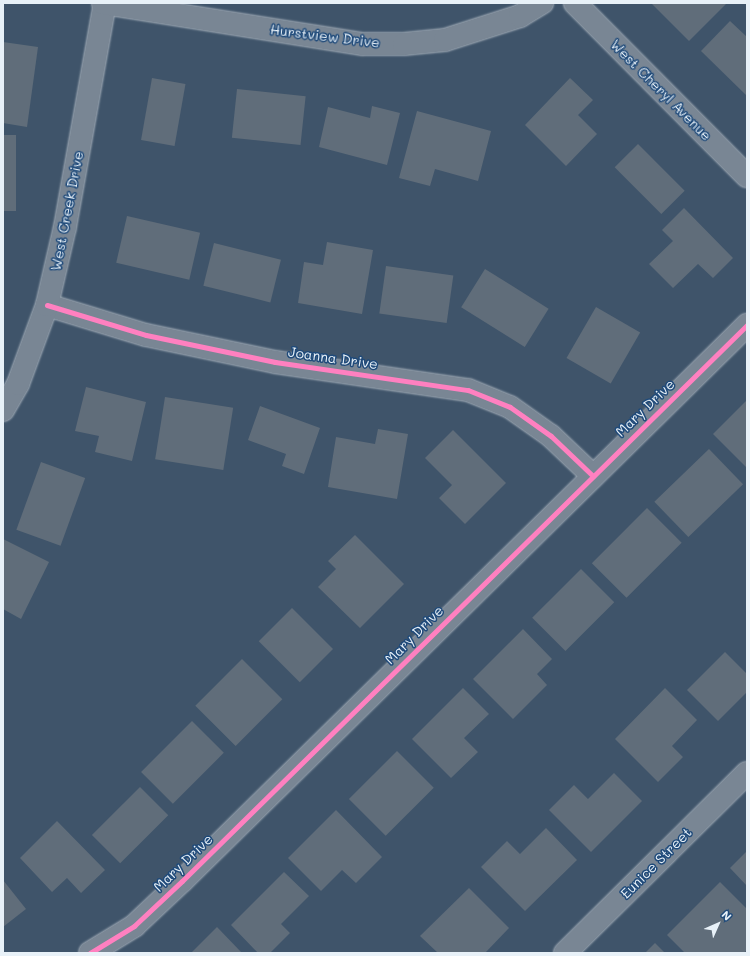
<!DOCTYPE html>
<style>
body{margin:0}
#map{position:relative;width:750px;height:956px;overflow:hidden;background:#3f546a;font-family:Mali,sans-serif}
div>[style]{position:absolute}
.building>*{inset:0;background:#606d7a;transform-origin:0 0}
.roads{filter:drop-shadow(0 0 1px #9faab5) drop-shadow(0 0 1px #9faab5)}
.street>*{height:22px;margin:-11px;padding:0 11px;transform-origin:11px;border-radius:11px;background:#798694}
.secondary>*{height:22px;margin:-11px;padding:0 11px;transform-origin:11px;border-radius:11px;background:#798694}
.cycleway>*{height:5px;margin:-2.5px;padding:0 2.5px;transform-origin:2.5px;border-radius:2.5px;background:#ff80c0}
span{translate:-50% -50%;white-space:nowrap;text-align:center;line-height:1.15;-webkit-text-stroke:3px #1f4a7a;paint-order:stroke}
.street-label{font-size:14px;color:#e8f1f8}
.frame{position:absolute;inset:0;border:4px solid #e8f1f8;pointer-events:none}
.north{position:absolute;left:698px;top:904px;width:40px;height:40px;-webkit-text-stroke:3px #1f4a7a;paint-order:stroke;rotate:45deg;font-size:11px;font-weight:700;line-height:16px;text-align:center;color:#e8f1f8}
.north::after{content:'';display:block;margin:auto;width:14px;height:18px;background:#e8f1f8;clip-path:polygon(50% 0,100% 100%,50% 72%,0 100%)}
</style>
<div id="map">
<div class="building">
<i style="clip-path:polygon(651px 3px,727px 3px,689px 41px)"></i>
<i style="clip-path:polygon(730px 21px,747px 37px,747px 96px,701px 51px)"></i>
<i style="clip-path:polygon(3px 42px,38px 47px,27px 127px,3px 123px)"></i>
<i style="left:152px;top:78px;width:34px;height:63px;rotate:10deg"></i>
<i style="clip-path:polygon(570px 78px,593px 100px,578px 115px,597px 134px,566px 166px,525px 125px)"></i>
<i style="left:237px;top:89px;width:69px;height:49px;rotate:6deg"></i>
<i style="clip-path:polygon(372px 106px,400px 113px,387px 165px,319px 147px,328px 107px,370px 118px)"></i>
<i style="clip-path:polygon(417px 111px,491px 131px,478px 181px,435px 169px,430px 186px,399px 178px)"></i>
<i style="left:3px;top:135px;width:13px;height:76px"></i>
<i style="left:638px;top:144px;width:66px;height:33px;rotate:45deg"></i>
<i style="clip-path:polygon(684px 208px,733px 258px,713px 278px,698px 264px,673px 288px,649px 264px,673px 241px,662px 230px)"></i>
<i style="left:127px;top:216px;width:75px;height:48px;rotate:13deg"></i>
<i style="clip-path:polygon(327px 242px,373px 250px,362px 314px,298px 303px,304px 262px,323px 265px)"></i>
<i style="left:214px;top:243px;width:69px;height:44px;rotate:14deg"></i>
<i style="left:386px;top:266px;width:68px;height:48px;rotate:8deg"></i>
<i style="left:485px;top:269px;width:75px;height:45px;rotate:32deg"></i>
<i style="left:596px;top:307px;width:51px;height:59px;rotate:30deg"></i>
<i style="clip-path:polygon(86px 387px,146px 402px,132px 461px,95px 452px,99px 436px,75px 431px)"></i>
<i style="left:165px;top:397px;width:69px;height:63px;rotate:9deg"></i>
<i style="clip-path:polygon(747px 400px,747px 468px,713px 434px)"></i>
<i style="clip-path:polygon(260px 406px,320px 428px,304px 474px,282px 466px,286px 454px,248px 440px)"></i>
<i style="clip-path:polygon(378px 429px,408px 434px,397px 499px,328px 487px,336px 437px,375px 444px)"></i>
<i style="clip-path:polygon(453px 430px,506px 483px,465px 524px,439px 498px,452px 485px,425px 458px)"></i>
<i style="left:709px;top:449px;width:49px;height:76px;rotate:46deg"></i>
<i style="left:41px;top:462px;width:47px;height:72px;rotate:20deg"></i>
<i style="left:647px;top:508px;width:49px;height:78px;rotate:45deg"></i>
<i style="clip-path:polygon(355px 535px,404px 584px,360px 628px,318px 587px,336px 569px,328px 561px)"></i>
<i style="clip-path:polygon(3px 539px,49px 562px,21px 619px,3px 609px)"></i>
<i style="left:581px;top:569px;width:47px;height:69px;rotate:45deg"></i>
<i style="left:292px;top:608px;width:58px;height:47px;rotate:45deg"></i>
<i style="clip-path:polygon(523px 629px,552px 659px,537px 674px,547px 685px,513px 719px,473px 679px)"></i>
<i style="clip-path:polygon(725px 652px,747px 674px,747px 692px,718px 721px,687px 690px)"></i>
<i style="left:242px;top:659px;width:57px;height:66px;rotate:45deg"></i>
<i style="clip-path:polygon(463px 688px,489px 714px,464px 738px,478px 752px,451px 778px,412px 739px)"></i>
<i style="clip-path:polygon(665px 688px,697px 720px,672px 746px,683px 757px,658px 782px,615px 739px)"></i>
<i style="left:192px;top:721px;width:45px;height:72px;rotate:45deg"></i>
<i style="left:397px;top:751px;width:52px;height:68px;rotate:45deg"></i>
<i style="clip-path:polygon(614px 773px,642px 801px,591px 852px,549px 810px,574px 785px,588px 799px)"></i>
<i style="left:140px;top:787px;width:40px;height:68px;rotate:45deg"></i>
<i style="clip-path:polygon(336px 810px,382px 857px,356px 883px,342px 870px,321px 891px,288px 858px)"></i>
<i style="clip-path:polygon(57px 821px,105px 870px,81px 893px,67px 878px,52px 892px,20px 858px)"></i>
<i style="clip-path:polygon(546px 828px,577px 860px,525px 911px,481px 867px,507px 841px,520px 854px)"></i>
<i style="clip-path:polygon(747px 851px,747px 886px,730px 868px)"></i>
<i style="clip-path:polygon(284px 872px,309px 896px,281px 924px,290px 933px,270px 953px,258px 953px,231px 925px)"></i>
<i style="clip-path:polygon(3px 880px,26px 909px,3px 927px)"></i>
<i style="clip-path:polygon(720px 882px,747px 909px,747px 950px,744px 953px,685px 953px,667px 935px)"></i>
<i style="clip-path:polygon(469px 888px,509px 928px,485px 953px,438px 953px,420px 936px)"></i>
<i style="clip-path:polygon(217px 927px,242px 953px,191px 953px)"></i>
<i style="clip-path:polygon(655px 943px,665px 953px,645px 953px)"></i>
</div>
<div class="roads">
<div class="street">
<i style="left:47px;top:305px;width:103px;rotate:16.9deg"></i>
<i style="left:146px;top:335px;width:132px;rotate:11.8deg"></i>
<i style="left:275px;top:362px;width:195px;rotate:8.3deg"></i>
<i style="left:468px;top:390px;width:45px;rotate:22deg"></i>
<i style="left:510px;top:407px;width:50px;rotate:35.3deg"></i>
<i style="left:551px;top:436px;width:58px;rotate:43.6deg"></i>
<i style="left:3px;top:410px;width:30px;rotate:-60deg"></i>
<i style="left:18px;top:384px;width:84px;rotate:-69.8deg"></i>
<i style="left:47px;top:305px;width:80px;rotate:-77deg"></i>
<i style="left:65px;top:227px;width:228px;rotate:-79.9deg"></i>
<i style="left:90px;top:953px;width:52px;rotate:-31.5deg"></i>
<i style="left:134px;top:926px;width:66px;rotate:-43.2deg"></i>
<i style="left:182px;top:881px;width:793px;rotate:-44.54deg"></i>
<i style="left:565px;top:953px;width:256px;rotate:-44.7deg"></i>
</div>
<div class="secondary">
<i style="left:103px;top:3px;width:263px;rotate:9deg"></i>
<i style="left:363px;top:44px;width:41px"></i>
<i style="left:404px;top:44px;width:41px;rotate:-5.6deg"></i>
<i style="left:445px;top:40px;width:79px;rotate:-17.7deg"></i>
<i style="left:520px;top:16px;width:26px;rotate:-31deg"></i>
<i style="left:575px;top:3px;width:244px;rotate:45.2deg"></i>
</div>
</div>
<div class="cycleway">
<i style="left:47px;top:305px;width:103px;rotate:16.9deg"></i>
<i style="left:146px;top:335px;width:132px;rotate:11.8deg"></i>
<i style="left:275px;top:362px;width:195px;rotate:8.3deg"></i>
<i style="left:468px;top:390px;width:45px;rotate:22deg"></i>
<i style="left:510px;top:407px;width:50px;rotate:35.3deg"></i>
<i style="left:551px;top:436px;width:58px;rotate:43.6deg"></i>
<i style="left:90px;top:953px;width:52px;rotate:-31.5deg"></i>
<i style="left:134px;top:926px;width:66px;rotate:-43.2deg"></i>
<i style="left:182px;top:881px;width:793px;rotate:-44.54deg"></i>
</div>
<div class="street-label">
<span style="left:325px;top:36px;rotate:7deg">Hurstview Drive</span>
<span style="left:661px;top:90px;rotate:45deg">West Cheryl Avenue</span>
<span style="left:67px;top:211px;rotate:-79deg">West Creek Drive</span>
<span style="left:333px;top:358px;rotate:8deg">Joanna Drive</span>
<span style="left:645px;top:408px;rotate:-44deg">Mary Drive</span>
<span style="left:414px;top:635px;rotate:-45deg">Mary Drive</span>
<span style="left:183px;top:863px;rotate:-44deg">Mary Drive</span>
<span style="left:656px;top:863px;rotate:-45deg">Eunice Street</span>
</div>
<div class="frame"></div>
<div class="north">N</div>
</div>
